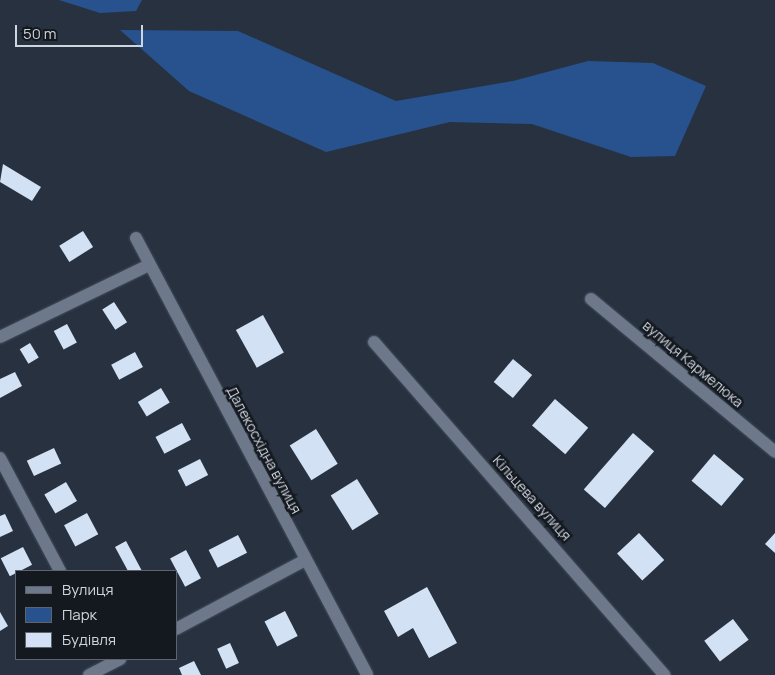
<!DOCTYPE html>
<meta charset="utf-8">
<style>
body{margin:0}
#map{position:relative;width:775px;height:675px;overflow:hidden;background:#273140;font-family:Manrope,sans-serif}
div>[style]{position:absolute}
.green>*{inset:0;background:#28528d}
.building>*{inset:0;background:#d3e1f4;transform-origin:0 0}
.roads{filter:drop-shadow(0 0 1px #454e5a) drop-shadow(0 0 1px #454e5a)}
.minor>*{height:12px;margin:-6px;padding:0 6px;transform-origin:6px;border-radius:6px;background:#6d798a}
span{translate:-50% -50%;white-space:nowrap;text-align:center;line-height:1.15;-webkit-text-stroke:5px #14191f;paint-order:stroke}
.street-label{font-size:14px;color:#cfd5df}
.legend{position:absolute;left:15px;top:570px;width:162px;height:90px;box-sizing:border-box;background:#14191f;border:1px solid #5f646c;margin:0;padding:6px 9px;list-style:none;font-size:15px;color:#cfd5df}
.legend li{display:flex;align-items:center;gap:10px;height:25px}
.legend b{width:25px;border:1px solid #5f646c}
.scale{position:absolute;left:15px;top:25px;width:128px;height:22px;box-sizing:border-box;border:2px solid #cfd5df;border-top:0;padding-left:6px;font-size:15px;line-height:18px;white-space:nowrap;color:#cfd5df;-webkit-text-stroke:4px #14191f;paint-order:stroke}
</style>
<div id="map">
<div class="green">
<i style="clip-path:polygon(59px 0,142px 0,136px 11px,100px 13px)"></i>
<i style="clip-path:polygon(120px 30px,238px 31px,396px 101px,513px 81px,588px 61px,653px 63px,706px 86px,675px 156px,631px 157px,532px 124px,450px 122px,326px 152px,189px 91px)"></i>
</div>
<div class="building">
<i style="clip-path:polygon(3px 164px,41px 187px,32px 201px,0 182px)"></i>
<i style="left:83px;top:231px;width:19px;height:28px;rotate:58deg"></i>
<i style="left:114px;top:302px;width:24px;height:14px;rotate:57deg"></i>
<i style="left:263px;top:315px;width:43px;height:31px;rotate:61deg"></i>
<i style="left:67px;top:324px;width:21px;height:15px;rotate:62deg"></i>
<i style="left:30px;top:343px;width:17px;height:12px;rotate:59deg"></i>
<i style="left:135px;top:352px;width:17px;height:27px;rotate:62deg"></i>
<i style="left:513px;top:359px;width:25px;height:30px;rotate:40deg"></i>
<i style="clip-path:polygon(15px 372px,22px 386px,0 398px,0 379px)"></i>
<i style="left:161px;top:388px;width:17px;height:27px;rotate:59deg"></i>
<i style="left:555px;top:399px;width:44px;height:35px;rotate:41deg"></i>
<i style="left:182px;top:423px;width:19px;height:30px;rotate:62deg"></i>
<i style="left:316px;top:429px;width:41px;height:31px;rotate:58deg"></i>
<i style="left:633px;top:433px;width:28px;height:75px;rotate:41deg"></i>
<i style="left:54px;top:448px;width:17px;height:30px;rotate:65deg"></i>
<i style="left:714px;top:454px;width:39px;height:35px;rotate:40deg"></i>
<i style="left:200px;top:459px;width:18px;height:25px;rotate:63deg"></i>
<i style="left:357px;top:479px;width:41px;height:31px;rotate:58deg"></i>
<i style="left:66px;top:482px;width:22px;height:25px;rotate:60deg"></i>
<i style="left:87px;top:513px;width:24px;height:26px;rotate:62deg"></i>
<i style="clip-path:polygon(5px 514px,13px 531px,0 537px,0 516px)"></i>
<i style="left:639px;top:533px;width:37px;height:30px;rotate:47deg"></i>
<i style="clip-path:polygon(775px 533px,775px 553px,765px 544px)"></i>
<i style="left:238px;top:535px;width:20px;height:33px;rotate:63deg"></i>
<i style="clip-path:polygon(126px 541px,142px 571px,128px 571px,115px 547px)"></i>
<i style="left:23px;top:547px;width:20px;height:25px;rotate:63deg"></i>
<i style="left:186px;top:550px;width:32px;height:18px;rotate:62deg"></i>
<i style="clip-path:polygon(427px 587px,457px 643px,429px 658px,413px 628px,398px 637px,384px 611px)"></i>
<i style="left:285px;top:611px;width:28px;height:23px;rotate:63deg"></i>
<i style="clip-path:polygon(0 612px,8px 626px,0 631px)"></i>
<i style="left:733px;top:619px;width:26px;height:36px;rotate:53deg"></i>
<i style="left:230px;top:643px;width:22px;height:14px;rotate:66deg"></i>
<i style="clip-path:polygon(194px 661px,201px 675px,182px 675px,179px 668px)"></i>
</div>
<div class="roads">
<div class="minor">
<i style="left:136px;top:238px;width:494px;rotate:62.1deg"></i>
<i style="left:591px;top:299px;width:239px;rotate:39.7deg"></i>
<i style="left:0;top:337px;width:165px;rotate:-25.8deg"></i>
<i style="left:374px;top:342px;width:442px;rotate:48.9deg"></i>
<i style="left:0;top:458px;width:128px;rotate:62deg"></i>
<i style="left:176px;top:629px;width:146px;rotate:-28.1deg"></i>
<i style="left:89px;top:675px;width:35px;rotate:-27deg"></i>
</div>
</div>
<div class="street-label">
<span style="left:693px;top:364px;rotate:40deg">вулиця Кармелюка</span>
<span style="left:264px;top:450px;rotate:62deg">Далекосхідна вулиця</span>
<span style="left:532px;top:498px;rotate:48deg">Кільцева вулиця</span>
</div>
<ul class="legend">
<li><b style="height:6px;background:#6d798a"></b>Вулиця</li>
<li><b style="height:14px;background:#28528d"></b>Парк</li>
<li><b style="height:14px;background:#d3e1f4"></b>Будівля</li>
</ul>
<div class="scale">50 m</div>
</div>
